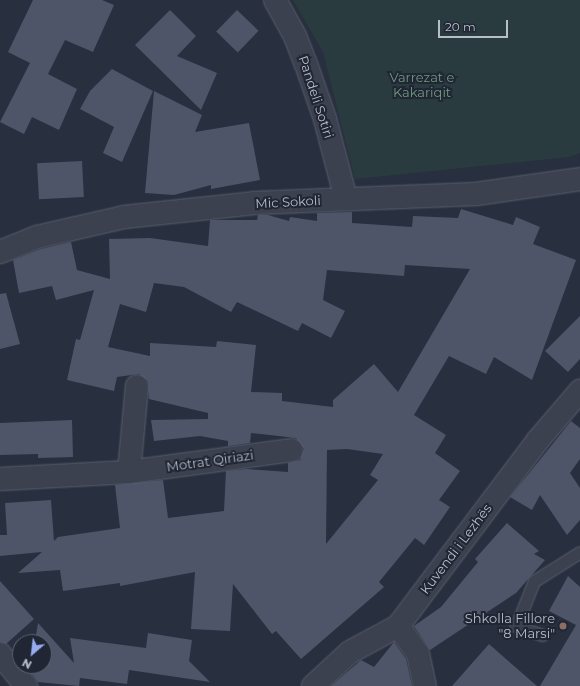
<!DOCTYPE html>
<meta charset="utf-8">
<style>
body{margin:0}
#map{position:relative;width:580px;height:686px;overflow:hidden;background:#282f3f;font-family:Montserrat,sans-serif}
div>[style]{position:absolute}
.green>*{inset:0;background:#2a3b40}
.building>*{inset:0;background:#4e5568;transform-origin:0 0}
.roads{filter:drop-shadow(0 0 1px #595f6d) drop-shadow(0 0 1px #595f6d)}
.lane>*{height:11px;margin:-5.5px;padding:0 5.5px;transform-origin:5.5px;border-radius:5.5px;background:#3c414f}
.street>*{height:22px;margin:-11px;padding:0 11px;transform-origin:11px;border-radius:11px;background:#3c414f}
.dots>*{width:11px;height:11px;translate:-50% -50%;box-sizing:border-box;border:2px solid #202634;border-radius:50%}
span{translate:-50% -50%;white-space:nowrap;text-align:center;line-height:1.15;-webkit-text-stroke:4px #202634;paint-order:stroke}
.park-label{font-size:13px;color:#71997f}
.street-label{font-size:13px;color:#b8bdca}
.poi-label{font-size:13px;color:#b8bdca}
.right{translate:-100% -50%;text-align:right}
.north{position:absolute;left:12px;top:634px;width:40px;height:40px;box-sizing:border-box;background:#202634;border:1px solid #5d6270;border-radius:50%;rotate:208deg;font-size:11px;font-weight:700;line-height:16px;text-align:center;color:#b8bdca}
.north::after{content:'';display:block;margin:auto;width:14px;height:18px;background:#96aef1;clip-path:polygon(50% 0,100% 100%,50% 72%,0 100%)}
.scale{position:absolute;left:438px;top:20px;width:70px;height:18px;box-sizing:border-box;border:2px solid #b8bdca;border-top:0;padding-left:5px;font-size:12px;line-height:14px;white-space:nowrap;color:#b8bdca;-webkit-text-stroke:3px #202634;paint-order:stroke}
</style>
<div id="map">
<div class="green">
<i style="clip-path:polygon(293px 0,580px 0,580px 153px,569px 157px,355px 179px,323px 52px)"></i>
</div>
<div class="building">
<i style="clip-path:polygon(33px 0,102px 0,114px 5px,93px 52px,65px 40px,48px 74px,77px 89px,59px 130px,32px 117px,24px 134px,0 122px,30px 63px,8px 52px)"></i>
<i style="clip-path:polygon(170px 10px,196px 36px,177px 56px,217px 73px,201px 110px,135px 45px)"></i>
<i style="left:237px;top:10px;width:30px;height:30px;rotate:44deg"></i>
<i style="clip-path:polygon(112px 69px,153px 91px,122px 162px,103px 153px,114px 127px,80px 109px,90px 91px)"></i>
<i style="clip-path:polygon(154px 91px,202px 115px,195px 132px,249px 123px,260px 180px,211px 189px,211px 185px,174px 195px,145px 193px)"></i>
<i style="left:82px;top:161px;width:36px;height:45px;rotate:87deg"></i>
<i style="clip-path:polygon(evenodd,461px 209px,513px 225px,516px 217px,540px 227px,533px 244px,576px 260px,532px 380px,494px 357px,486px 374px,449px 356px,414px 415px,446px 435px,435px 453px,460px 471px,439px 500px,450px 507px,424px 545px,415px 538px,379px 582px,384px 587px,301px 659px,276px 631px,272px 634px,233px 584px,230px 631px,191px 629px,195px 572px,120px 586px,120px 583px,63px 591px,60px 570px,18px 573px,42px 552px,0 556px,0 535px,7px 535px,5px 503px,51px 500px,54px 541px,58px 537px,120px 528px,115px 485px,163px 480px,168px 518px,224px 511px,226px 471px,246px 469px,288px 472px,288px 463px,300px 460px,304px 449px,296px 438px,251px 433px,250px 443px,228px 446px,228px 441px,200px 436px,154px 441px,151px 420px,208px 419px,208px 413px,149px 399px,148px 381px,139px 374px,117px 377px,114px 391px,67px 380px,76px 339px,80px 340px,94px 290px,56px 300px,52px 286px,19px 293px,13px 260px,41px 249px,71px 242px,77px 270px,110px 279px,109px 239px,150px 238px,208px 246px,210px 220px,257px 220px,258px 215px,268px 215px,289px 221px,290px 217px,317px 221px,317px 213px,352px 212px,352px 223px,412px 227px,413px 216px,458px 218px,461px 209px,405px 265px,470px 269px,398px 392px,374px 364px,333px 400px,333px 407px,282px 401px,282px 393px,251px 392px,256px 345px,217px 341px,216px 347px,150px 343px,150px 356px,108px 347px,120px 304px,146px 312px,154px 283px,184px 287px,231px 312px,237px 302px,298px 331px,302px 323px,331px 338px,345px 311px,323px 300px,327px 270px,404px 276px,405px 265px,461px 209px,347px 449px,383px 454px,370px 475px,378px 480px,326px 544px,327px 450px,347px 449px)"></i>
<i style="clip-path:polygon(6px 293px,20px 344px,0 349px,0 294px)"></i>
<i style="clip-path:polygon(580px 316px,580px 359px,568px 372px,545px 351px)"></i>
<i style="clip-path:polygon(72px 420px,73px 457px,38px 458px,38px 454px,0 455px,0 423px)"></i>
<i style="clip-path:polygon(571px 421px,580px 428px,580px 459px,570px 473px,580px 488px,580px 520px,567px 535px,540px 495px,532px 510px,510px 497px)"></i>
<i style="clip-path:polygon(507px 523px,539px 551px,534px 554px,545px 560px,516px 593px,430px 650px,414px 626px,441px 607px,478px 562px,475px 559px)"></i>
<i style="clip-path:polygon(568px 576px,580px 587px,580px 686px,540px 686px,576px 625px,549px 611px)"></i>
<i style="clip-path:polygon(0 581px,34px 619px,6px 644px,0 642px)"></i>
<i style="clip-path:polygon(38px 623px,74px 663px,70px 638px,146px 648px,148px 633px,192px 640px,189px 661px,210px 682px,129px 670px,127px 684px,80px 678px,79px 686px,38px 682px,31px 672px,32px 666px,44px 666px,44px 642px,35px 642px)"></i>
<i style="clip-path:polygon(394px 642px,406px 659px,412px 686px,331px 686px,361px 660px,374px 667px)"></i>
<i style="clip-path:polygon(489px 644px,537px 686px,452px 686px)"></i>
</div>
<div class="roads">
<div class="lane">
<i style="left:542px;top:635px;width:28px;rotate:-161deg"></i>
<i style="left:516px;top:626px;width:48px;rotate:-68.2deg"></i>
<i style="left:534px;top:581px;width:54px;rotate:-32.2deg"></i>
</div>
<div class="street">
<i style="left:275px;top:0;width:41px;rotate:60.9deg"></i>
<i style="left:295px;top:36px;width:30px;rotate:69deg"></i>
<i style="left:306px;top:64px;width:58px;rotate:70.9deg"></i>
<i style="left:325px;top:119px;width:83px;rotate:75.3deg"></i>
<i style="left:0;top:252px;width:40px;rotate:-22deg"></i>
<i style="left:37px;top:237px;width:89px;rotate:-12.9deg"></i>
<i style="left:124px;top:217px;width:131px;rotate:-6.1deg"></i>
<i style="left:254px;top:203px;width:222px;rotate:-2.3deg"></i>
<i style="left:476px;top:194px;width:105px;rotate:-8.2deg"></i>
<i style="left:129px;top:472px;width:86px;rotate:-84.7deg"></i>
<i style="left:0;top:479px;width:129px;rotate:-3.1deg"></i>
<i style="left:129px;top:472px;width:164px;rotate:-7.7deg"></i>
<i style="left:398px;top:626px;width:34px;rotate:54deg"></i>
<i style="left:418px;top:654px;width:33px;rotate:78deg"></i>
<i style="left:0;top:654px;width:41px;rotate:50.9deg"></i>
<i style="left:313px;top:686px;width:50px;rotate:-42.6deg"></i>
<i style="left:350px;top:652px;width:55px;rotate:-28.4deg"></i>
<i style="left:398px;top:626px;width:233px;rotate:-53deg"></i>
<i style="left:538px;top:440px;width:65px;rotate:-49.4deg"></i>
</div>
</div>
<div class="dots">
<i style="left:563px;top:626px;background:#8d6e63"></i>
</div>
<div class="park-label">
<span style="left:422px;top:85px">Varrezat e<br>Kakariqit</span>
</div>
<div class="street-label">
<span style="left:316px;top:97px;rotate:72deg">Pandeli Sotiri</span>
<span style="left:288px;top:202px;rotate:-3deg">Mic Sokoli</span>
<span style="left:210px;top:461px;rotate:-8deg">Motrat Qiriazi</span>
<span style="left:456px;top:549px;rotate:-53deg">Kuvendi i Lezhës</span>
</div>
<div class="poi-label">
<span class="right" style="left:555px;top:626px">Shkolla Fillore<br>"8 Marsi"</span>
</div>
<div class="north">N</div>
<div class="scale">20 m</div>
</div>
